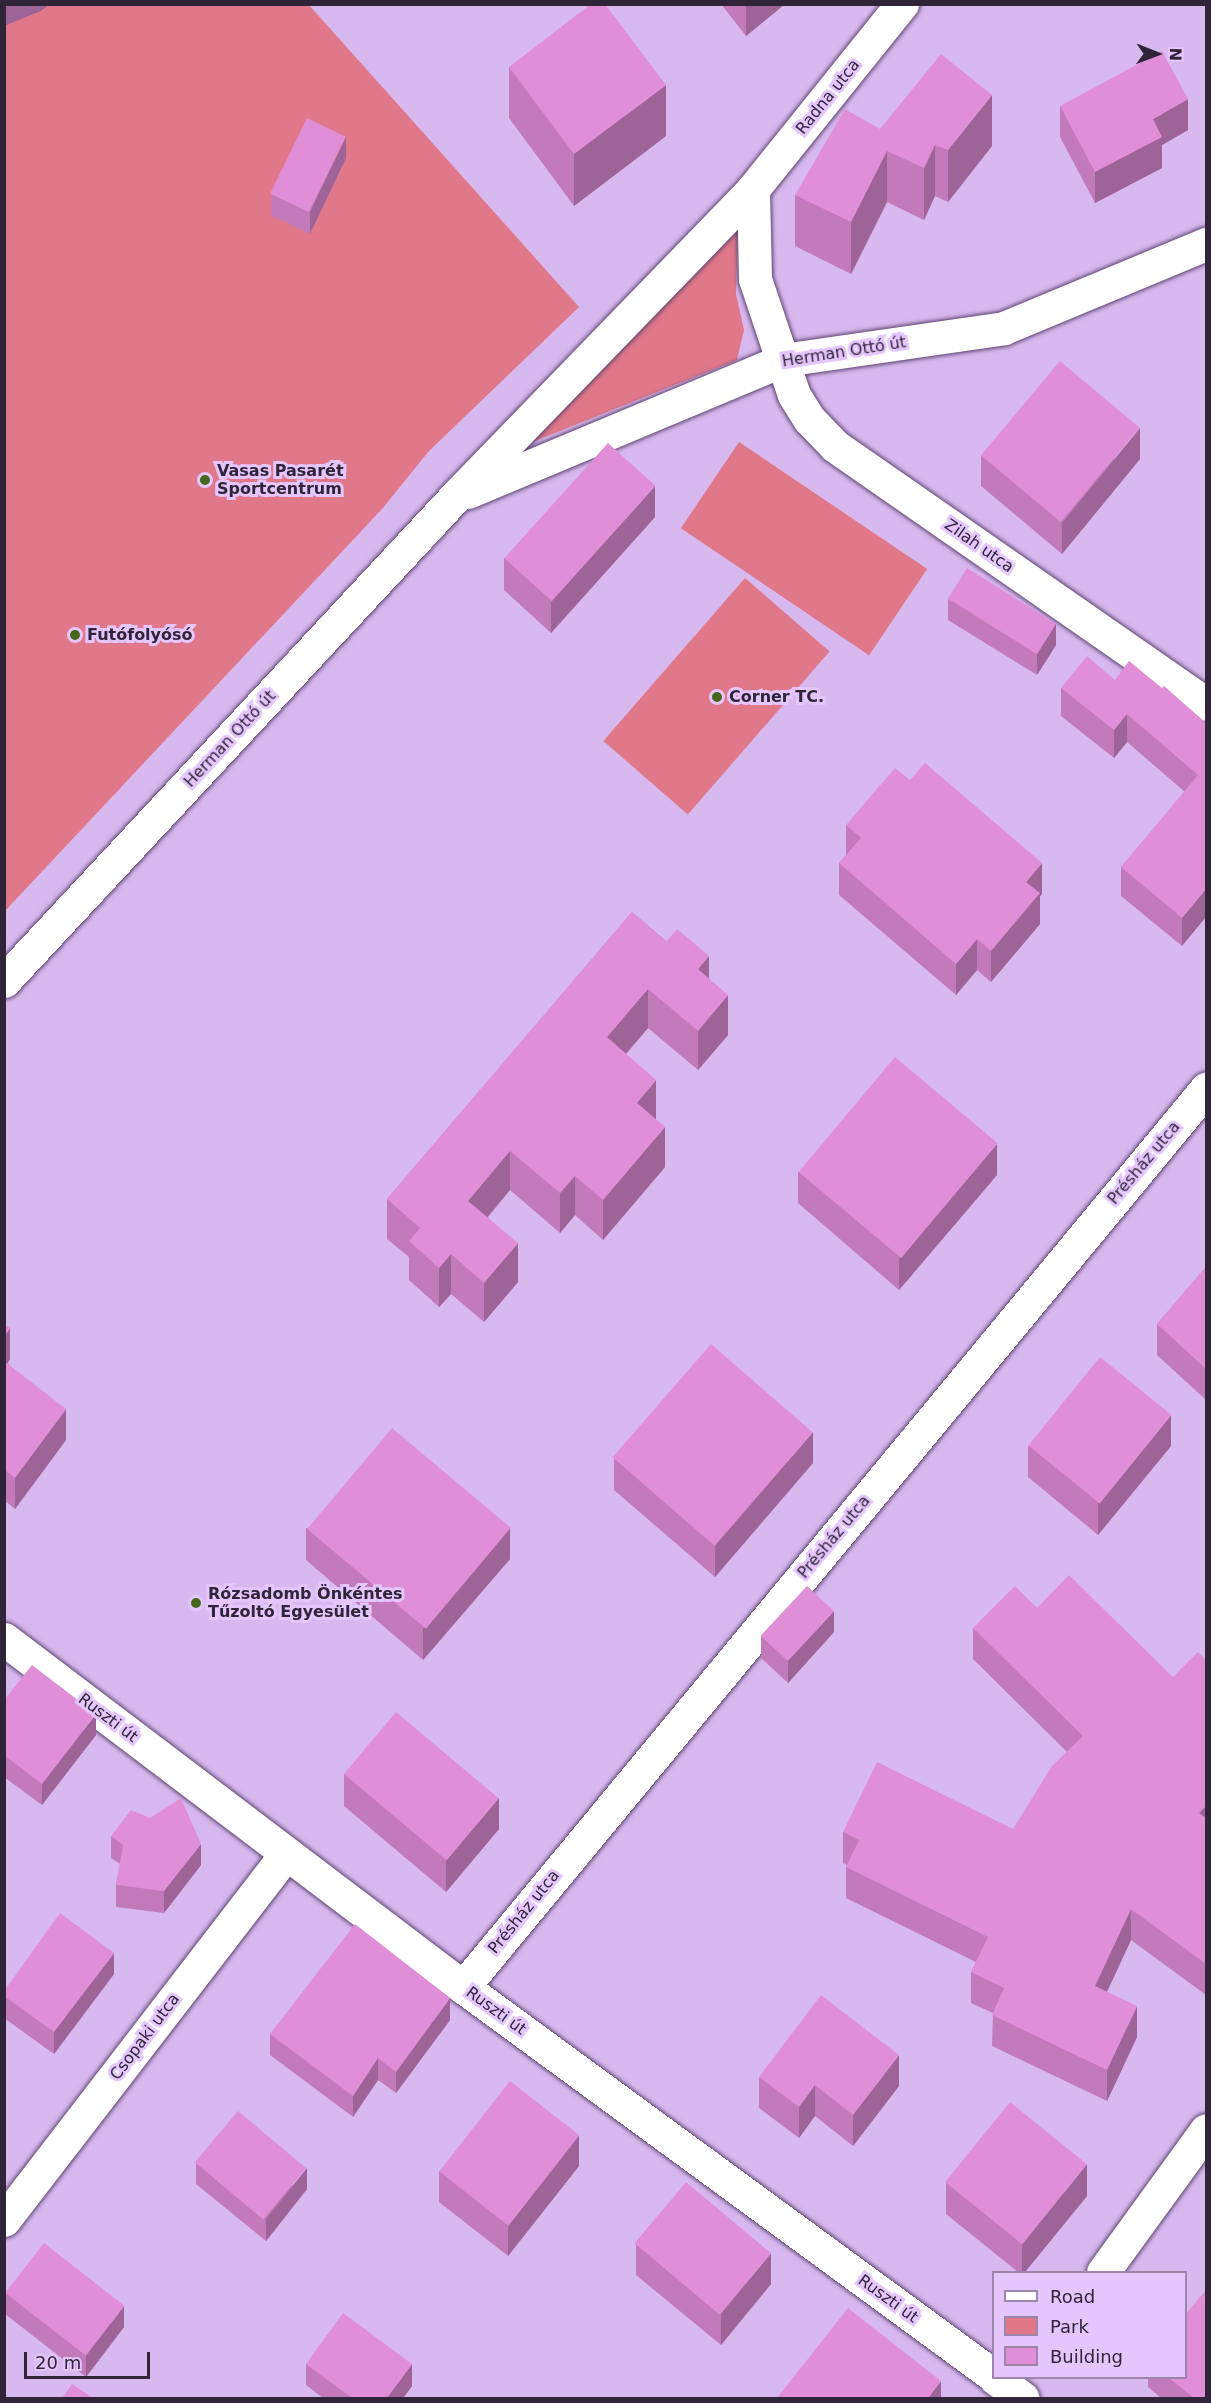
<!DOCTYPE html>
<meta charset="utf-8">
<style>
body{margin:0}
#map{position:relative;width:1211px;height:2403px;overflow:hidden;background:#d8b9ef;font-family:"DejaVu Sans",sans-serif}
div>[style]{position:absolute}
.green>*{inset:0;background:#e17889;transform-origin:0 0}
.roads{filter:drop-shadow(0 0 2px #5e4371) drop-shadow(0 0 2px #5e4371)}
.minor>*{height:33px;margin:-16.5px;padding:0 16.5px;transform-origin:16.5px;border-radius:16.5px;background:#fff}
.wall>*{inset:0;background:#c27aba}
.shaded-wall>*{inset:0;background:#9e6397}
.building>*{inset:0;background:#e18ed8;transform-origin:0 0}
.dots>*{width:16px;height:16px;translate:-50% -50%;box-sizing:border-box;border:3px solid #e5c6fc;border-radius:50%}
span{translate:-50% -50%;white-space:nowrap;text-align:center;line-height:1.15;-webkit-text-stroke:6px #e5c6fc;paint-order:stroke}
.street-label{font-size:16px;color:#302439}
.poi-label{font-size:16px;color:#302439;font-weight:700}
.left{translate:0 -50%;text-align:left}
.frame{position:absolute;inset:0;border:6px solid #302439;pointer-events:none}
.legend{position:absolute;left:992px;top:2271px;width:195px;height:108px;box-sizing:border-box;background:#e5c6fc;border:2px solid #9d85ae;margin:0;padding:8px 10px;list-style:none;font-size:18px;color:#302439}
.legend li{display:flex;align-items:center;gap:12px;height:30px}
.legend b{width:30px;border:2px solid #9d85ae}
.north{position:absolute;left:1127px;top:24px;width:60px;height:60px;-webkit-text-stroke:4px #e5c6fc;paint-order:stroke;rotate:91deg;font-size:16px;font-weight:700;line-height:24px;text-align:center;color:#302439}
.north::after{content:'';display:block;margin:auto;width:21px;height:27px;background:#302439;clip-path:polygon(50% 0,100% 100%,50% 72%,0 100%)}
.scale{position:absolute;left:24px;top:2352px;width:126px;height:27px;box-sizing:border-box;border:3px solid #302439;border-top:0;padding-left:8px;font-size:18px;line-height:21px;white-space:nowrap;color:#302439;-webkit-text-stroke:4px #e5c6fc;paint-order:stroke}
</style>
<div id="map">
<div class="green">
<i style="clip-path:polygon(5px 5px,309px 5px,579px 307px,429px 451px,382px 509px,5px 911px)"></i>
<i style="clip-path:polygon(738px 227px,736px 294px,744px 330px,737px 360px,530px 443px)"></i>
<i style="left:739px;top:442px;width:227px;height:104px;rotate:34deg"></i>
<i style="left:745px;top:578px;width:112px;height:216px;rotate:41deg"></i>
</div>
<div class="roads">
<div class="minor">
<i style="left:753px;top:189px;width:90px;rotate:88.7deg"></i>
<i style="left:755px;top:279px;width:122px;rotate:71.4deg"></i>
<i style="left:794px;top:395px;width:28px;rotate:58deg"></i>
<i style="left:809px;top:419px;width:37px;rotate:46deg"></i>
<i style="left:835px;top:446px;width:452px;rotate:34.8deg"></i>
<i style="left:468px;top:492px;width:342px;rotate:-22.7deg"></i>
<i style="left:783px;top:360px;width:223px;rotate:-8.2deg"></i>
<i style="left:1004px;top:328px;width:219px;rotate:-22.6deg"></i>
<i style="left:4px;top:981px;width:662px;rotate:-47.02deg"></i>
<i style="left:455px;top:497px;width:429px;rotate:-45.9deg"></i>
<i style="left:753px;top:189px;width:238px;rotate:-51.2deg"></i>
<i style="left:4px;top:1639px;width:576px;rotate:37.17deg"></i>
<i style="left:463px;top:1987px;width:658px;rotate:36.23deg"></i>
<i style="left:463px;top:1987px;width:1166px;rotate:-50.4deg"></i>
<i style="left:4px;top:2220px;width:462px;rotate:-52.4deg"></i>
<i style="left:1103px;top:2272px;width:175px;rotate:-54deg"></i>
<i style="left:995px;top:2378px;width:34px;rotate:36deg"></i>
</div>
</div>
<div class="wall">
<i style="clip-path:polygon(721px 4px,785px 4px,746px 36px)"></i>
<i style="clip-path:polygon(509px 67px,666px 136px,574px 206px,509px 118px)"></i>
<i style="clip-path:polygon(1060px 106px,1188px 130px,1162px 145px,1162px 168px,1095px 203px,1060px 137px)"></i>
<i style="clip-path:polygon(880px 129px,992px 146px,948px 202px,935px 196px,924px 220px,887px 202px,851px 274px,795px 246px,795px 195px)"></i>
<i style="clip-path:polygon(346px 158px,310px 234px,271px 215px,271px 194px)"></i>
<i style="clip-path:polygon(981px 455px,1140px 459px,1062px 554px,981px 486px)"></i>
<i style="clip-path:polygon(655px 517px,551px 633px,504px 590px,504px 558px)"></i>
<i style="clip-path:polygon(948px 599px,1056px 645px,1037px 675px,948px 620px)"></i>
<i style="clip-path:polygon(1115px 680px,1162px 688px,1206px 723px,1182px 946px,1121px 896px,1121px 867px,1185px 792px,1127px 742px,1114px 758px,1061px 716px,1061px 688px)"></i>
<i style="clip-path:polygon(846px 825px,1042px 894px,1040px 896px,1040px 924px,991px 982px,977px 970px,956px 995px,839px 895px,839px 863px,846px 855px)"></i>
<i style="clip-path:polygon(632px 912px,709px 978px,728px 1035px,698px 1070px,648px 1028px,626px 1054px,656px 1119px,665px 1167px,603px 1240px,575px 1215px,560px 1233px,510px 1190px,488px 1217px,518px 1282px,484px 1322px,451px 1294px,439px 1307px,409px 1280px,409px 1257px,387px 1239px,387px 1199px)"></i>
<i style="clip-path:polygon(798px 1172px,997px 1175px,899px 1290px,798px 1203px)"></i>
<i style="clip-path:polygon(1206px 1267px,1206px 1400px,1157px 1355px,1157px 1324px)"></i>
<i style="clip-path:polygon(4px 1324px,10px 1359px,8px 1363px,66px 1440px,15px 1509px,4px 1500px)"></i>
<i style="clip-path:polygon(1028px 1446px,1171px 1446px,1098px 1535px,1028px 1477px)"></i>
<i style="clip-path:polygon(614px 1459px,813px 1463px,715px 1577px,614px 1490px)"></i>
<i style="clip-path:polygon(306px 1528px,510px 1559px,423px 1660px,306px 1560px)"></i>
<i style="clip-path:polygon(1037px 1608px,1173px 1677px,1206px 1660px,1206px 1995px,1131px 1940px,1107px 1992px,1137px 2037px,1107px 2101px,992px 2046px,993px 2013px,971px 2003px,971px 1972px,976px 1962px,846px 1898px,846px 1867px,847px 1865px,843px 1863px,843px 1832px,1013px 1829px,1067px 1752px,973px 1659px,973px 1628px)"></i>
<i style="clip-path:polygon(834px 1632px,788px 1683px,761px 1658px,761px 1636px)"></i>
<i style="clip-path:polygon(4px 1700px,96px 1735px,42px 1805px,4px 1777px)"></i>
<i style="clip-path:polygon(344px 1774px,499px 1829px,446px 1892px,344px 1806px)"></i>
<i style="clip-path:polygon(111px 1836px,201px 1865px,164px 1913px,116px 1907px,116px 1885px,120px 1864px,111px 1858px)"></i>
<i style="clip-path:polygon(114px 1974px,54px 2054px,4px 2018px,4px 1991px)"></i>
<i style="clip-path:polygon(450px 2020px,396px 2093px,378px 2080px,353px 2117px,270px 2055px,270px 2034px)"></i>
<i style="clip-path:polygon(759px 2077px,899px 2086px,853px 2146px,815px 2116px,799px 2138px,759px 2108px)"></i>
<i style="clip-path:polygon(196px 2163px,307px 2189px,266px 2241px,196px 2184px)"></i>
<i style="clip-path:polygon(579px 2166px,508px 2256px,439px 2202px,439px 2171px)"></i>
<i style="clip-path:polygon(946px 2183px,1087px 2196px,1025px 2272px,1018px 2272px,946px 2214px)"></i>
<i style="clip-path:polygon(636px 2244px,771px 2284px,721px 2345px,636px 2275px)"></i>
<i style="clip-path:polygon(5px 2293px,124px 2327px,86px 2377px,5px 2314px)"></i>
<i style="clip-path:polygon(306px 2364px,412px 2386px,403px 2398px,323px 2398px,306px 2385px)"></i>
<i style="clip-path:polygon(1148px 2378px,1185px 2378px,1206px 2398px,1161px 2398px,1148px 2387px)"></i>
</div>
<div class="shaded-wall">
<i style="clip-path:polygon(4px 4px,50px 4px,41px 11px,4px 26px)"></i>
<i style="clip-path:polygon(747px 4px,785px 4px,746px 36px,746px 5px)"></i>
<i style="clip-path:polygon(666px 85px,666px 136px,574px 206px,574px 154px)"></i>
<i style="clip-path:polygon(992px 95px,992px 146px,948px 202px,948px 150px)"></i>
<i style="clip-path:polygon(1188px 99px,1188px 130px,1162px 145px,1162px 168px,1095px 203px,1095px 172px,1153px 119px)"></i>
<i style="clip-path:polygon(346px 137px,346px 158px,310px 234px,310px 212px)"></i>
<i style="clip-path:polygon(935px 145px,935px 196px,924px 220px,924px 168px)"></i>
<i style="clip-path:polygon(887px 151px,887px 202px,851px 274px,851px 222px)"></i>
<i style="clip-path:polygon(1140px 428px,1140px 459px,1062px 554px,1062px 523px)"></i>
<i style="clip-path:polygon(655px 486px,655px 517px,551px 633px,551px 602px)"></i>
<i style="clip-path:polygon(1056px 623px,1056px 645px,1037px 675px,1037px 654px)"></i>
<i style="clip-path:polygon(1127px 714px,1127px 742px,1114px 758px,1114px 730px)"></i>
<i style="clip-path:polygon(1042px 863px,1042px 894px,1040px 896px,1040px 924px,991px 982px,991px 951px,1026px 882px)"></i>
<i style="clip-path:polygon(1206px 889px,1206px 917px,1182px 946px,1182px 918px)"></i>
<i style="clip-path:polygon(977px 939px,977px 970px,956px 995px,956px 964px)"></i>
<i style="clip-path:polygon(709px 956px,709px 996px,698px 969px)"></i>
<i style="clip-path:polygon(648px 989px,648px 1028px,607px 1076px,607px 1037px)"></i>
<i style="clip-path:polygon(728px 995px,728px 1035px,698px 1070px,698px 1031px)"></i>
<i style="clip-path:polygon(656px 1080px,656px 1119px,637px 1142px,637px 1103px)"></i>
<i style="clip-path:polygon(665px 1127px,665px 1167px,603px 1240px,603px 1200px)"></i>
<i style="clip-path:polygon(997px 1144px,997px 1175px,899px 1290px,899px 1259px)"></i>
<i style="clip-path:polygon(510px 1151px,510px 1190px,468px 1240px,468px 1201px)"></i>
<i style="clip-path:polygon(575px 1176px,575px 1215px,560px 1233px,560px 1193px)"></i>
<i style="clip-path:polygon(518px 1243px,518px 1282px,484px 1322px,484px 1283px)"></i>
<i style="clip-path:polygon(451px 1254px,451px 1294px,439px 1307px,439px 1268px)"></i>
<i style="clip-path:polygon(10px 1328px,10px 1359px,4px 1368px,4px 1337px)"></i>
<i style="clip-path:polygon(66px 1409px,66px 1440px,15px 1509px,15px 1478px)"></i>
<i style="clip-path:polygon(1171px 1415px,1171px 1446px,1098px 1535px,1098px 1504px)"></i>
<i style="clip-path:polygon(813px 1432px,813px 1463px,715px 1577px,715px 1546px)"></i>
<i style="clip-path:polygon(510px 1528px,510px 1559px,423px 1660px,423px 1629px)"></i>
<i style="clip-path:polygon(834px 1611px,834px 1632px,788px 1683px,788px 1661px)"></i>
<i style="clip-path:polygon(96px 1714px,96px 1735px,42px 1805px,42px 1784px)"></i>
<i style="clip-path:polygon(499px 1798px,499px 1829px,446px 1892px,446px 1861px)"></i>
<i style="clip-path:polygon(1206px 1806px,1206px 1837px,1199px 1813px)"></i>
<i style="clip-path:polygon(201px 1844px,201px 1865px,164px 1913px,164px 1891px)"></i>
<i style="clip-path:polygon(1131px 1909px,1131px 1940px,1095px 2017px,1095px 1986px)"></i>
<i style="clip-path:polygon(114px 1953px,114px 1974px,54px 2054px,54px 2032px)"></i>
<i style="clip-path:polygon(450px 1998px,450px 2020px,396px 2093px,396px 2072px)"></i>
<i style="clip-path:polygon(1137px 2006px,1137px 2037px,1107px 2101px,1107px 2070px)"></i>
<i style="clip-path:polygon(899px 2055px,899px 2086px,853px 2146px,853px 2115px)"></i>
<i style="clip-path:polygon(378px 2058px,378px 2080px,353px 2117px,353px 2096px)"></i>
<i style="clip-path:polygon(815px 2085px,815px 2116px,799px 2138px,799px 2107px)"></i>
<i style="clip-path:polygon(579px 2135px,579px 2166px,508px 2256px,508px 2225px)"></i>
<i style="clip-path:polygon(1087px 2164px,1087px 2196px,1025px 2272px,1022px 2272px,1022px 2245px)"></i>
<i style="clip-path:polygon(307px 2168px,307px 2189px,266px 2241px,266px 2219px)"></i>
<i style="clip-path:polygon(771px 2253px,771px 2284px,721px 2345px,721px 2314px)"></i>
<i style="clip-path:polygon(124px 2306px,124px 2327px,86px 2377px,86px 2356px)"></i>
<i style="clip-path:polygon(412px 2364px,412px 2386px,403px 2398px,387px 2398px)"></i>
<i style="clip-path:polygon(941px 2381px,941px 2398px,928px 2398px)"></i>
</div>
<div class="building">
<i style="clip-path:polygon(591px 4px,605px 4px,666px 85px,574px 154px,509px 67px)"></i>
<i style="clip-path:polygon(1162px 51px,1188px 99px,1153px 119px,1162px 137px,1095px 172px,1060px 106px)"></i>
<i style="clip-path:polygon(941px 54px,992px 95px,948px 150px,935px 145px,924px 168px,887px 151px,851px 222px,795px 195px,845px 109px,880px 129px)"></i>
<i style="left:307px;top:118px;width:43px;height:84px;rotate:26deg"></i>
<i style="left:1060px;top:361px;width:104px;height:123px;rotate:40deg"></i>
<i style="left:608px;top:443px;width:64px;height:155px;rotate:42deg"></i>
<i style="left:967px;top:568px;width:105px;height:36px;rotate:32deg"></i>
<i style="clip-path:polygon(1087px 656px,1115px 680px,1129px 661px,1162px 688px,1164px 686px,1206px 723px,1206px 889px,1182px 918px,1121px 867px,1198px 775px,1127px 714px,1114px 730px,1061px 688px)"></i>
<i style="clip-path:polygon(925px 763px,1042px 863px,1026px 882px,1040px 893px,991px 951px,977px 939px,956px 964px,839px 863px,861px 838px,846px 825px,895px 768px,910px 780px)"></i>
<i style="clip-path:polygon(632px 912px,666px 942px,677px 929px,709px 956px,698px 969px,728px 995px,698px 1031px,648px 989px,607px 1037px,656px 1080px,637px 1103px,665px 1127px,603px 1200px,575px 1176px,560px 1193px,510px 1151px,468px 1201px,518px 1243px,484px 1283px,451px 1254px,439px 1268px,409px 1241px,420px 1228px,387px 1199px)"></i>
<i style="left:895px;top:1057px;width:134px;height:150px;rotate:40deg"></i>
<i style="clip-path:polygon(1206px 1267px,1206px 1369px,1157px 1324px)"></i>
<i style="clip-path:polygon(4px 1324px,10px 1328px,4px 1337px)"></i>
<i style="left:711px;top:1344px;width:135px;height:150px;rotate:41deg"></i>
<i style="left:1100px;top:1357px;width:92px;height:114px;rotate:39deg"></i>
<i style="clip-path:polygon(4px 1361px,66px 1409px,15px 1478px,4px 1469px)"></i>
<i style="left:392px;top:1428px;width:155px;height:132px;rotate:40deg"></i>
<i style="clip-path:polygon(1069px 1575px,1173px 1677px,1198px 1652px,1206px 1660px,1206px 1806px,1199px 1813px,1206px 1818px,1206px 1964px,1131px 1909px,1095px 1986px,1137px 2006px,1107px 2070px,992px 2015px,1004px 1988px,971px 1972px,988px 1937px,846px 1867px,859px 1840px,843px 1832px,877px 1762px,1013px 1829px,1052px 1766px,1083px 1736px,973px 1628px,1015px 1586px,1037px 1608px)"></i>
<i style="left:807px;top:1586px;width:37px;height:68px;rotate:43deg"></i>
<i style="clip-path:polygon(32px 1665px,96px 1714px,42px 1784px,4px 1755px,4px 1700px)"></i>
<i style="left:396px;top:1712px;width:134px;height:81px;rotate:40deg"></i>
<i style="clip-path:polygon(181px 1798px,201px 1844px,164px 1891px,116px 1885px,123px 1845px,111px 1836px,131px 1810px,150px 1818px)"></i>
<i style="clip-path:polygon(60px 1913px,114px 1953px,54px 2032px,4px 1996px,4px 1991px)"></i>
<i style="clip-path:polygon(355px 1924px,450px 1998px,396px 2072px,378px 2058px,353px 2096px,270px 2034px)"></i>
<i style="clip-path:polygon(821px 1995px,899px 2055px,853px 2115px,815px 2085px,799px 2107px,759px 2077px)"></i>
<i style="left:510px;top:2081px;width:88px;height:115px;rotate:38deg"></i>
<i style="left:1010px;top:2102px;width:99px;height:103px;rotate:39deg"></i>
<i style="left:238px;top:2111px;width:89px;height:67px;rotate:40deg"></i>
<i style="left:686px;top:2182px;width:111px;height:80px;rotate:40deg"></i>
<i style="left:44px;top:2243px;width:102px;height:63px;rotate:38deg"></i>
<i style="clip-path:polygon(1206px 2290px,1206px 2398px,1194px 2398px,1169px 2378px,1185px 2378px,1185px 2315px)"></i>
<i style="clip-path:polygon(848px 2308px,941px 2381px,928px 2398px,777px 2398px)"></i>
<i style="clip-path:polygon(343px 2313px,412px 2364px,387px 2398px,352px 2398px,306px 2364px)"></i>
<i style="clip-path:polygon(72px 2384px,93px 2398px,62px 2398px)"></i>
</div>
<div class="dots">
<i style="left:205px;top:480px;background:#46681e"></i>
<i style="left:75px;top:635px;background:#46681e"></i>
<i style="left:717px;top:697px;background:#46681e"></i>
<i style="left:196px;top:1603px;background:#46681e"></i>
</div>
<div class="street-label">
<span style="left:828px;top:97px;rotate:-51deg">Radna utca</span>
<span style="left:844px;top:352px;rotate:-9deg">Herman Ottó út</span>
<span style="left:979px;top:546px;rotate:35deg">Zilah utca</span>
<span style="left:230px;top:739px;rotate:-47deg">Herman Ottó út</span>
<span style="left:1144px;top:1163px;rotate:-50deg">Présház utca</span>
<span style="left:834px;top:1537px;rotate:-50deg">Présház utca</span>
<span style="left:108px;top:1718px;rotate:37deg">Ruszti út</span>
<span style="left:524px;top:1912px;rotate:-51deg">Présház utca</span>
<span style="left:496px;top:2011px;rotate:36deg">Ruszti út</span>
<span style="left:145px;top:2037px;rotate:-53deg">Csopaki utca</span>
<span style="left:888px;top:2299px;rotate:36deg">Ruszti út</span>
</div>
<div class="poi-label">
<span class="left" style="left:217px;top:480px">Vasas Pasarét<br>Sportcentrum</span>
<span class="left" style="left:87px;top:635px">Futófolyósó</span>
<span class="left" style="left:729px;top:697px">Corner TC.</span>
<span class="left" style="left:208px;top:1603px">Rózsadomb Önkéntes<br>Tűzoltó Egyesület</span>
</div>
<div class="frame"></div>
<ul class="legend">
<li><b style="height:8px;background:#fff"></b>Road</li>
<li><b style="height:16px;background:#e17889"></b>Park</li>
<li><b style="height:16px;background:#e18ed8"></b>Building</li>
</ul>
<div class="north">N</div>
<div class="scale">20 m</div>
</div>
